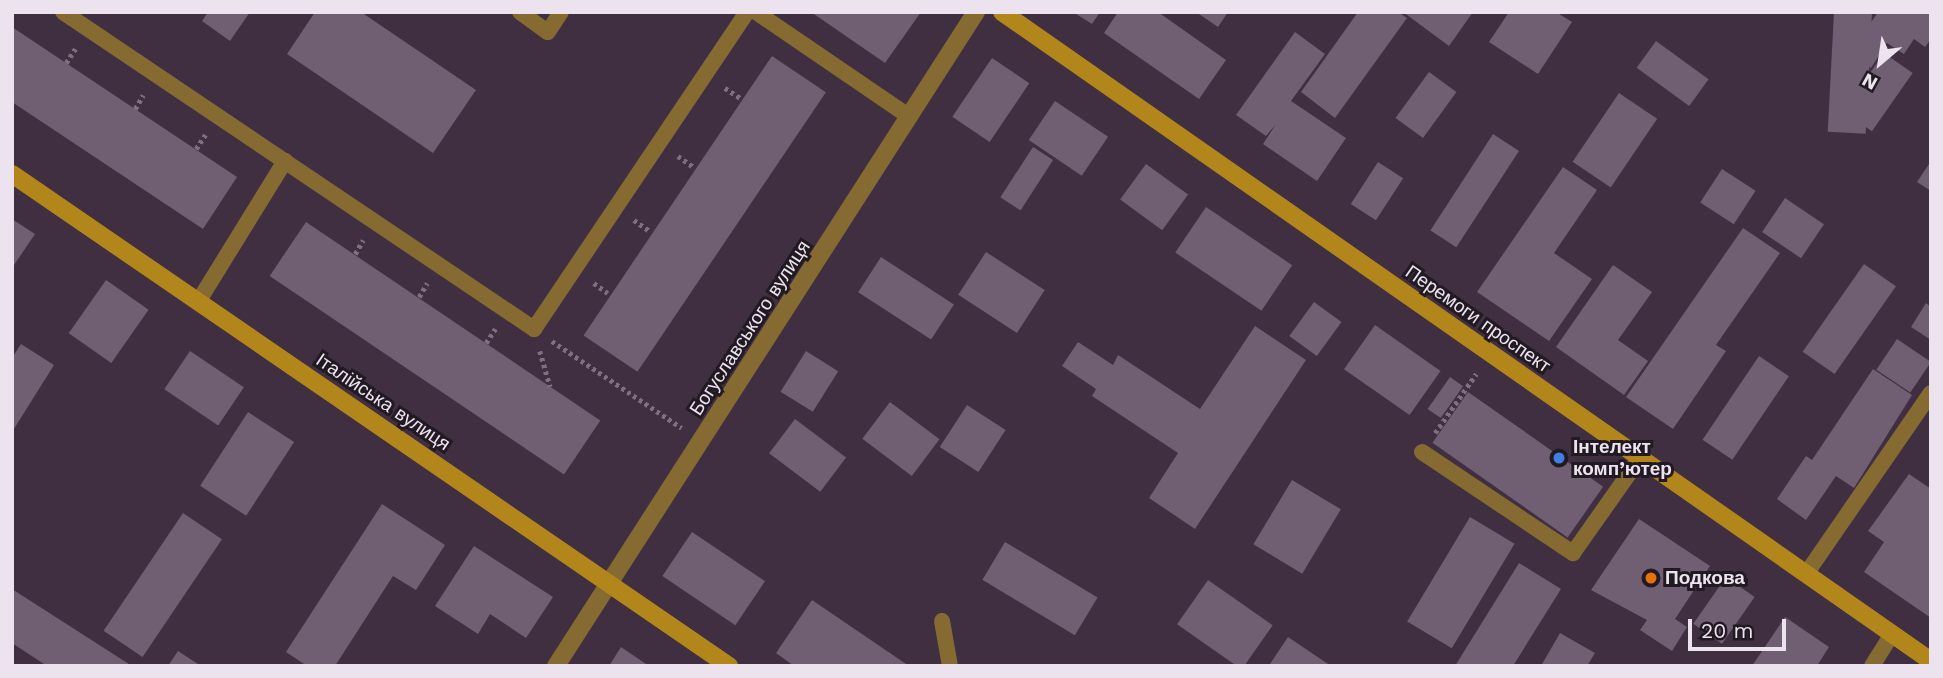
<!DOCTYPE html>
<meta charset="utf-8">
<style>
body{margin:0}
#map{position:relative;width:1943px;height:678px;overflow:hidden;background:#3f2f41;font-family:"Work Sans",sans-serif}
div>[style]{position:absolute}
.building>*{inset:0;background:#705e73;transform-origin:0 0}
.path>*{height:4.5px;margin-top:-2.25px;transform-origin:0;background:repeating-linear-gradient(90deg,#7e7080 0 3.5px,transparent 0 7px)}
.lane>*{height:16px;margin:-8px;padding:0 8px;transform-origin:8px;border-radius:8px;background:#856a31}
.street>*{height:18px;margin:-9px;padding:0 9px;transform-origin:9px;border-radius:9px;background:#856a31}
.secondary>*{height:18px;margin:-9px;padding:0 9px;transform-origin:9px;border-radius:9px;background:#b2861b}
.dots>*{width:19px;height:19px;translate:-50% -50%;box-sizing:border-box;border:4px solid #211a22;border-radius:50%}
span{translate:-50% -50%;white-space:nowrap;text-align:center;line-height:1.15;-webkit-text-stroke:6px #211a22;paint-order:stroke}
.street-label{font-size:19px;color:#ede3ef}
.poi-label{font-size:19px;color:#ede3ef;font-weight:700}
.left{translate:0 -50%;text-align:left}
.frame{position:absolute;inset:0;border:14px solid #ede3ef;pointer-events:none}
.north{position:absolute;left:1845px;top:28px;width:70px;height:70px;-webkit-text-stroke:5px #211a22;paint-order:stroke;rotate:209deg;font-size:19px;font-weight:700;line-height:28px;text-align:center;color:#ede3ef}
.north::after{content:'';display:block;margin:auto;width:24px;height:32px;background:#ede3ef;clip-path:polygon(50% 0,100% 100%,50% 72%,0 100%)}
.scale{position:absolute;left:1688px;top:619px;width:98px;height:32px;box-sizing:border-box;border:4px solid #ede3ef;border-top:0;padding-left:9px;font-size:21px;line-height:24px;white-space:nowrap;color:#ede3ef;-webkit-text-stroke:5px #211a22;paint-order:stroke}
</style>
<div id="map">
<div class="building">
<i style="clip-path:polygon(208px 12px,250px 12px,230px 41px,202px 21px)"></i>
<i style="clip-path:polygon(315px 12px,361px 12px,476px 90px,433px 153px,287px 54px)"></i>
<i style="clip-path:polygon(811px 12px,921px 12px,885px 63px)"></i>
<i style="clip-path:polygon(1073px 12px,1100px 12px,1092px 24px)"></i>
<i style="clip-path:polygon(1118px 12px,1158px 12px,1226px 60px,1199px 99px,1104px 33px)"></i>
<i style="clip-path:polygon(1196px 12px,1228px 12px,1218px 27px)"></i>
<i style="clip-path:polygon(1358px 12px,1398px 12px,1407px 18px,1335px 118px,1301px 92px)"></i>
<i style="clip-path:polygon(1403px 12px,1473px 12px,1449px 46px)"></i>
<i style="clip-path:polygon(1509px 12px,1556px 12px,1572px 22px,1538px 74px,1489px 42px)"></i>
<i style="left:1834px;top:12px;width:38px;height:120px;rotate:3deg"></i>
<i style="clip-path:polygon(1878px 12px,1931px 12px,1931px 39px,1925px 47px,1914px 39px,1904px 54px,1887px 43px,1871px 68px,1850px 54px)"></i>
<i style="clip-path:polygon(12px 27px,237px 177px,203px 229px,12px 102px)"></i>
<i style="clip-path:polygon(1295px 32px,1325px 54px,1291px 101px,1346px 138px,1317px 181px,1263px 144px,1276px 124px,1266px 136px,1236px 115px)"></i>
<i style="left:1656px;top:41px;width:65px;height:33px;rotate:36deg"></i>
<i style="left:1884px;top:53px;width:35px;height:71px;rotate:35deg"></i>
<i style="left:772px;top:56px;width:65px;height:337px;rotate:34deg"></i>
<i style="left:992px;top:58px;width:45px;height:71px;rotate:34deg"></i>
<i style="left:1429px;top:72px;width:34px;height:57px;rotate:36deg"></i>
<i style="left:1619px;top:93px;width:46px;height:83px;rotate:34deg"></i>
<i style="left:1055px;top:101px;width:64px;height:47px;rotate:34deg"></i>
<i style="left:1493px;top:134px;width:31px;height:115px;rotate:33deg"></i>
<i style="left:1033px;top:147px;width:24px;height:60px;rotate:33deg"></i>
<i style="clip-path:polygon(1931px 161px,1931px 191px,1917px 182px)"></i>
<i style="left:1378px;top:162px;width:30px;height:50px;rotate:33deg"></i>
<i style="left:1146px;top:164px;width:52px;height:44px;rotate:36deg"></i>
<i style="clip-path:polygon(1563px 167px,1597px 190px,1554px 253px,1592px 279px,1549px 341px,1477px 292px)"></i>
<i style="left:1722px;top:169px;width:40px;height:40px;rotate:33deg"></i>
<i style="left:1785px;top:198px;width:47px;height:41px;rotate:34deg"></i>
<i style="left:1206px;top:207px;width:104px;height:55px;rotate:34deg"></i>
<i style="clip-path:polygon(12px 219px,35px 234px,12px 268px)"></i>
<i style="left:306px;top:222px;width:355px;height:65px;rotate:34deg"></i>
<i style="clip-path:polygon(1743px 228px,1780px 253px,1716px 345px,1726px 351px,1673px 429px,1626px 397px)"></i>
<i style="left:986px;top:252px;width:70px;height:51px;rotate:33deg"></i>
<i style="left:881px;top:257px;width:87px;height:42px;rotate:33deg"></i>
<i style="left:1864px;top:264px;width:39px;height:107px;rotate:35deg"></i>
<i style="clip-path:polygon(1613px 265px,1652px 292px,1618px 340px,1648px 361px,1624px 395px,1556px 347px)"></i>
<i style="left:106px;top:280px;width:52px;height:65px;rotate:35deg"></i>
<i style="left:1314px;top:302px;width:34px;height:42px;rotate:36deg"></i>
<i style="clip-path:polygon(1926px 303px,1931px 307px,1931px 340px,1911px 327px)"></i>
<i style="left:1375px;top:325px;width:80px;height:54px;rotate:35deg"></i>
<i style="clip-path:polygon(1255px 326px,1306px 360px,1195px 529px,1149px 498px,1178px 453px,1092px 396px,1096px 389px,1062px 366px,1078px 342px,1113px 365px,1118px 355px,1200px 409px)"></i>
<i style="left:1897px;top:339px;width:41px;height:37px;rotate:34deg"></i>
<i style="clip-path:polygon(21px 344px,54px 365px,12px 432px,12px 358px)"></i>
<i style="left:190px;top:351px;width:65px;height:46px;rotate:34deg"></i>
<i style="left:806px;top:351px;width:38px;height:48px;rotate:32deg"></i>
<i style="left:1759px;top:356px;width:36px;height:101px;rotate:34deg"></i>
<i style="clip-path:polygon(1873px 369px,1912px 395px,1854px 488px,1836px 476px,1806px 520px,1777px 499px,1806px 456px,1812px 460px)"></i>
<i style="left:1450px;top:377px;width:16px;height:39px;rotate:35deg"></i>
<i style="left:1468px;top:392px;width:165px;height:62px;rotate:35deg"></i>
<i style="left:890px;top:402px;width:62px;height:46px;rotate:37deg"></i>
<i style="left:967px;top:405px;width:46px;height:50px;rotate:33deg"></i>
<i style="left:248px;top:412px;width:55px;height:88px;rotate:33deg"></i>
<i style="left:795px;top:419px;width:64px;height:43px;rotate:37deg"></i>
<i style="clip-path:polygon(1909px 474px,1931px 489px,1931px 618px,1864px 572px,1884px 542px,1868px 531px)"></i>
<i style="left:1292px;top:480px;width:57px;height:75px;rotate:31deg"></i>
<i style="clip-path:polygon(382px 504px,445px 545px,416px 590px,393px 576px,335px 666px,307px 666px,286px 652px)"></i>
<i style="left:183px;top:513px;width:47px;height:142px;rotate:34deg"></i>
<i style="left:1470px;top:517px;width:52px;height:122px;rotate:31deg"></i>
<i style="clip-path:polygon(1639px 519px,1710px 566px,1675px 619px,1687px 627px,1672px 651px,1640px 630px,1647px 620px,1591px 590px)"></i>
<i style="left:692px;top:532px;width:88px;height:53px;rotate:34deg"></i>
<i style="left:1005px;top:542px;width:108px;height:44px;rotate:31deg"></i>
<i style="clip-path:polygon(474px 546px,553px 597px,526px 638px,490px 614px,478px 634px,435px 606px)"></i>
<i style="clip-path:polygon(1519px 563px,1561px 589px,1513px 666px,1455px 666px)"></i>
<i style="left:1726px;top:577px;width:35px;height:57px;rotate:35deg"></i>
<i style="left:1208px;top:580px;width:79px;height:54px;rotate:35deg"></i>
<i style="clip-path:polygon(12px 589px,132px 666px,47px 666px,12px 643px)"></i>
<i style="clip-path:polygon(812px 600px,909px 666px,794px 666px,776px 653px)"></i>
<i style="clip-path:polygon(1785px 617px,1829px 647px,1817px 666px,1752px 666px)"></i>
<i style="clip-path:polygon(1560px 633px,1595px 653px,1587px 666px,1541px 666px)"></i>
<i style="clip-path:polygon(1288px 637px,1331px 666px,1270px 664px)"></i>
<i style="clip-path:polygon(621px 647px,649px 666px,609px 666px)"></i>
<i style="clip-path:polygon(178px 651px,201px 666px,168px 666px)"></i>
</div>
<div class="path">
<i style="left:66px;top:63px;width:17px;rotate:-57deg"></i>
<i style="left:725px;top:88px;width:20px;rotate:33deg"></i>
<i style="left:135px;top:109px;width:16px;rotate:-60deg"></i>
<i style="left:196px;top:149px;width:17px;rotate:-57deg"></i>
<i style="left:678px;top:156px;width:19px;rotate:35deg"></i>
<i style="left:634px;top:220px;width:19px;rotate:35deg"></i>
<i style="left:355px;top:254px;width:16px;rotate:-60deg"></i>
<i style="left:594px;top:283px;width:17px;rotate:36deg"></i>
<i style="left:419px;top:297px;width:16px;rotate:-60deg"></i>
<i style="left:552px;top:341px;width:156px;rotate:33.8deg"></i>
<i style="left:486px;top:343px;width:17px;rotate:-57deg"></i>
<i style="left:540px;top:351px;width:37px;rotate:74deg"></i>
<i style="left:1435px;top:433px;width:72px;rotate:-55.2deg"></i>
</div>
<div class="lane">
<i style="left:63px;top:12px;width:568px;rotate:33.94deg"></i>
<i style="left:534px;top:329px;width:382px;rotate:-56.1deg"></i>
<i style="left:520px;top:12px;width:34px;rotate:36deg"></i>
<i style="left:548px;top:32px;width:24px;rotate:-57deg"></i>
<i style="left:756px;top:12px;width:186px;rotate:34.3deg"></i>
<i style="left:198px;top:302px;width:166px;rotate:-58.3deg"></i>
<i style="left:1422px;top:452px;width:182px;rotate:33.8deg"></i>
<i style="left:1573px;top:553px;width:116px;rotate:-54.8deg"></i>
<i style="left:1806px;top:574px;width:220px;rotate:-55.4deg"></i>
<i style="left:942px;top:621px;width:46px;rotate:79.9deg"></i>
<i style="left:1872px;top:666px;width:38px;rotate:-58deg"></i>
</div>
<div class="street">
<i style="left:556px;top:666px;width:777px;rotate:-57.29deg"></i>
</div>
<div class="secondary">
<i style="left:1002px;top:12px;width:1133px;rotate:34.94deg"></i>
<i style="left:12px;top:174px;width:870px;rotate:34.46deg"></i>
</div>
<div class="dots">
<i style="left:1559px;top:458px;background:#3f7fe0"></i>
<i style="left:1651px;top:578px;background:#e8710a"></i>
</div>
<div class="street-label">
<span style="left:1478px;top:319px;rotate:35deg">Перемоги проспект</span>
<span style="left:750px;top:328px;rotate:-57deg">Богуславського вулиця</span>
<span style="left:383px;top:402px;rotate:34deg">Італійська вулиця</span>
</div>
<div class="poi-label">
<span class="left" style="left:1573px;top:458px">Інтелект<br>комп’ютер</span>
<span class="left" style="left:1665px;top:578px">Подкова</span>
</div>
<div class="frame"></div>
<div class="north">N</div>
<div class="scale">20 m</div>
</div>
